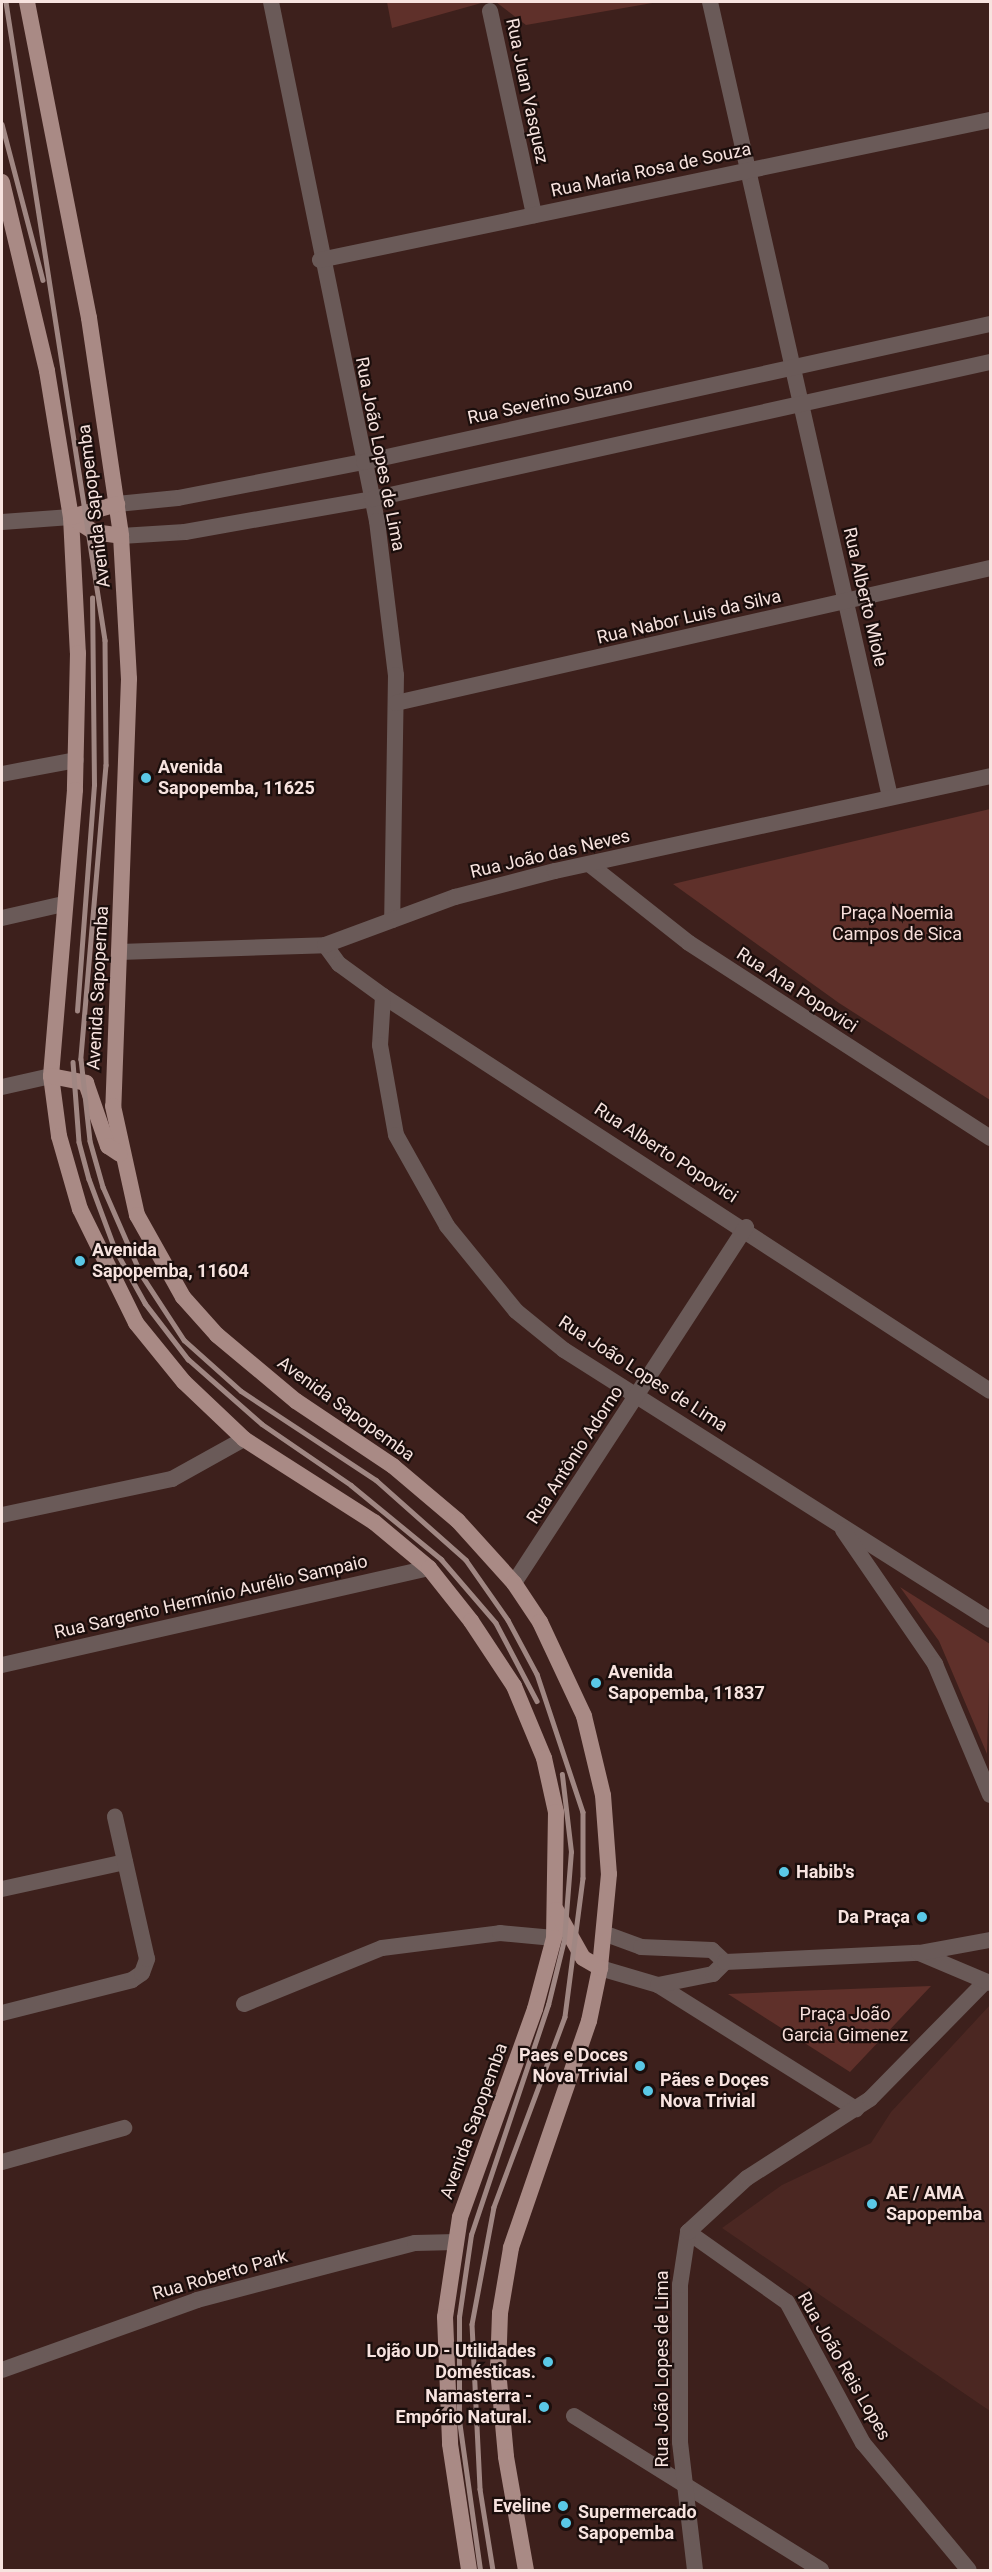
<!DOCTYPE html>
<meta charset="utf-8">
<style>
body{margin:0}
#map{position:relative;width:992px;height:2572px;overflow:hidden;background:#3d201c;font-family:Roboto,sans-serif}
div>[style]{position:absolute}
.built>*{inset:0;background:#4b2722}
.green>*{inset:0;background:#5f302a}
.minor>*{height:16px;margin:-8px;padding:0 8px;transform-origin:8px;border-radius:8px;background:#6a5a58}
.tertiary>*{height:16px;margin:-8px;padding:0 8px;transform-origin:8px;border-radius:8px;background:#6a5a58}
.primary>*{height:16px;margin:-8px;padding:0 8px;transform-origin:8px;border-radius:8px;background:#a98a85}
.rail>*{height:4.5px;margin:-2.25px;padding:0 2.25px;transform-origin:2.25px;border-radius:2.25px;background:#a08783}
.dots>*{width:16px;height:16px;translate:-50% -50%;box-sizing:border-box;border:3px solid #1b0e0c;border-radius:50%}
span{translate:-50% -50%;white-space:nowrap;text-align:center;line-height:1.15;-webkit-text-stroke:4.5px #1b0e0c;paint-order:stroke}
.street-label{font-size:18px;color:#f7e3df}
.poi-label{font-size:18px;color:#f7e3df;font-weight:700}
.left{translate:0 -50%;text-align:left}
.right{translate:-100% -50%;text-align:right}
.park-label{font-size:18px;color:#f7deda}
.frame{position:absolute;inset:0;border:3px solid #f7e3df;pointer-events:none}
</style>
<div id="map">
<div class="built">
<i style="clip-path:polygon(990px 2005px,990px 2411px,722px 2228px,782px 2185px,871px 2143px,891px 2112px)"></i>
</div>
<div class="green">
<i style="clip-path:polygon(387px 2px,485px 2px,392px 28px)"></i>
<i style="clip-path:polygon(496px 2px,658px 2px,526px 25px)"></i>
<i style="clip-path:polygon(990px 809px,990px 1100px,839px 1003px,673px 884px)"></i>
<i style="clip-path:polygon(900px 1587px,990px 1644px,987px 1754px,939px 1641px)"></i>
<i style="clip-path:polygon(931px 1986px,850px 2072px,728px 1994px,796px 1991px)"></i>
</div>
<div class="minor">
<i style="left:271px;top:2px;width:530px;rotate:78.46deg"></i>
<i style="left:377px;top:521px;width:155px;rotate:83deg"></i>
<i style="left:396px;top:675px;width:245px;rotate:90.9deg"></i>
<i style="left:710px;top:2px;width:815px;rotate:77.24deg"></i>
<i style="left:490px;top:11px;width:209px;rotate:77.8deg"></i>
<i style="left:320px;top:260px;width:684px;rotate:-11.8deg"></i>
<i style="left:117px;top:504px;width:61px;rotate:-5.6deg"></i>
<i style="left:178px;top:498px;width:189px;rotate:-11deg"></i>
<i style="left:364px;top:462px;width:641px;rotate:-12.43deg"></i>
<i style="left:2px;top:522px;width:69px;rotate:-4.1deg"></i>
<i style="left:121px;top:536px;width:64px;rotate:-3.6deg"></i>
<i style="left:185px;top:532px;width:190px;rotate:-10deg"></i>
<i style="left:372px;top:499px;width:633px;rotate:-12.5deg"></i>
<i style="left:396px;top:703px;width:609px;rotate:-12.8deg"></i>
<i style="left:2px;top:774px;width:75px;rotate:-10.7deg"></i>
<i style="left:589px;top:864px;width:127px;rotate:38.3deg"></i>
<i style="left:689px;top:943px;width:359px;rotate:32.9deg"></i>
<i style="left:2px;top:918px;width:63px;rotate:-12.9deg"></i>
<i style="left:325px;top:945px;width:24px;rotate:54deg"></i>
<i style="left:339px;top:964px;width:54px;rotate:36deg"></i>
<i style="left:383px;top:996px;width:724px;rotate:33.05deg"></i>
<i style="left:119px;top:952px;width:206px;rotate:-1.9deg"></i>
<i style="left:325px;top:945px;width:139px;rotate:-20.3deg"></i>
<i style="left:455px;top:897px;width:103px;rotate:-14.6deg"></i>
<i style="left:555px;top:871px;width:445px;rotate:-12.3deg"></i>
<i style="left:383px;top:996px;width:49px;rotate:93.5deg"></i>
<i style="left:380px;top:1045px;width:91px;rotate:79.9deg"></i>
<i style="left:396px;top:1135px;width:104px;rotate:60.7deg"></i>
<i style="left:447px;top:1226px;width:109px;rotate:50.9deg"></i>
<i style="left:516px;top:1311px;width:62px;rotate:39.1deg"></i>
<i style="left:564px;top:1350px;width:504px;rotate:32.37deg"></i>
<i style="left:2px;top:1087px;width:50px;rotate:-12.7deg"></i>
<i style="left:2px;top:1515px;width:174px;rotate:-12deg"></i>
<i style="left:172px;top:1479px;width:82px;rotate:-29.1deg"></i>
<i style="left:843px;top:1530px;width:163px;rotate:55.5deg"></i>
<i style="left:935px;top:1664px;width:142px;rotate:67.2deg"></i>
<i style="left:514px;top:1583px;width:425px;rotate:-56.9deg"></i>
<i style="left:2px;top:1665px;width:438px;rotate:-12.8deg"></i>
<i style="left:2px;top:1889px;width:126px;rotate:-12.4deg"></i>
<i style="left:658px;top:1985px;width:234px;rotate:32.1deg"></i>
<i style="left:244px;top:2004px;width:149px;rotate:-22.1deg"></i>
<i style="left:382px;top:1948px;width:119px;rotate:-7.2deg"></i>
<i style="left:500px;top:1933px;width:54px;rotate:5.3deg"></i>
<i style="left:2px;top:2013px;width:134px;rotate:-14.2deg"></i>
<i style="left:132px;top:1980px;width:12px;rotate:-35deg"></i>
<i style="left:142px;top:1973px;width:15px;rotate:-70deg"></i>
<i style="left:147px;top:1959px;width:146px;rotate:-102.7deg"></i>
<i style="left:2px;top:2162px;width:127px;rotate:-15.6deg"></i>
<i style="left:688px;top:2232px;width:121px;rotate:35.3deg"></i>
<i style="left:787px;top:2302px;width:160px;rotate:61.7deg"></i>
<i style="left:863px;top:2443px;width:165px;rotate:50.2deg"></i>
<i style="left:2px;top:2370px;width:207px;rotate:-19.7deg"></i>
<i style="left:197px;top:2300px;width:225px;rotate:-14.7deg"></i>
<i style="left:415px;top:2243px;width:41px;rotate:-1.4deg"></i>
<i style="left:574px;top:2416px;width:291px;rotate:31.9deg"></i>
<i style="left:695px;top:2570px;width:129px;rotate:-96.7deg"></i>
<i style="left:680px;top:2442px;width:157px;rotate:-90deg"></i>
<i style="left:680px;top:2285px;width:54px;rotate:-81.4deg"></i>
<i style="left:688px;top:2232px;width:80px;rotate:-42.5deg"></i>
<i style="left:747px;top:2178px;width:146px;rotate:-32.7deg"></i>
<i style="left:870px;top:2099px;width:163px;rotate:-45.5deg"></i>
</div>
<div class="tertiary">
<i style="left:606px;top:1934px;width:37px;rotate:20deg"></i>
<i style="left:641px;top:1947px;width:71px;rotate:2.4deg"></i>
<i style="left:712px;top:1950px;width:18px;rotate:43deg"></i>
<i style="left:919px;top:1953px;width:77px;rotate:22.9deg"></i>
<i style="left:600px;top:1968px;width:60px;rotate:16.3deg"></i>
<i style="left:658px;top:1985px;width:56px;rotate:-11.3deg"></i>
<i style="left:713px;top:1974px;width:17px;rotate:-45deg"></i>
<i style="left:725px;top:1962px;width:194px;rotate:-2.7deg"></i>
<i style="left:919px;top:1953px;width:72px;rotate:-10.4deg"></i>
</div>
<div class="primary">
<i style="left:27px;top:2px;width:322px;rotate:78.9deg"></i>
<i style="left:89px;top:318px;width:220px;rotate:81.6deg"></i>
<i style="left:121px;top:536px;width:143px;rotate:86.8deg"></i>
<i style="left:129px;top:679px;width:427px;rotate:92.1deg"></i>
<i style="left:113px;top:1106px;width:112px;rotate:77.6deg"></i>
<i style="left:137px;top:1215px;width:94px;rotate:60.7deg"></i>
<i style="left:183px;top:1297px;width:51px;rotate:48.2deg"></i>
<i style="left:217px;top:1335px;width:103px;rotate:39.9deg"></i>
<i style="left:296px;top:1401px;width:117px;rotate:33.8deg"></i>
<i style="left:393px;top:1466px;width:85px;rotate:40.2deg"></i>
<i style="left:458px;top:1521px;width:84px;rotate:47.9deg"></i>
<i style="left:514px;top:1583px;width:47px;rotate:56.3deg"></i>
<i style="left:540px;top:1622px;width:104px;rotate:64.9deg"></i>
<i style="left:584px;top:1716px;width:81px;rotate:76.5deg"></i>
<i style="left:603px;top:1795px;width:79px;rotate:85.7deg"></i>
<i style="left:609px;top:1874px;width:94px;rotate:95.5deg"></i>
<i style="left:600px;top:1968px;width:54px;rotate:101.7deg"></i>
<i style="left:589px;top:2021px;width:240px;rotate:109deg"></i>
<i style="left:511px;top:2248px;width:66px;rotate:99.6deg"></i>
<i style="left:500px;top:2313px;width:57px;rotate:92deg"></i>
<i style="left:498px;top:2370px;width:87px;rotate:84.7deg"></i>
<i style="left:506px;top:2457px;width:115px;rotate:80deg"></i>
<i style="left:2px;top:182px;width:194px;rotate:76.6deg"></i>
<i style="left:47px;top:371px;width:148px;rotate:80.7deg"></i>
<i style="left:71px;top:517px;width:136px;rotate:87.1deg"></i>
<i style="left:78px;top:653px;width:137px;rotate:91.3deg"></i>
<i style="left:75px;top:790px;width:287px;rotate:94.8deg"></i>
<i style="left:51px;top:1076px;width:61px;rotate:82.4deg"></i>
<i style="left:59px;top:1136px;width:76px;rotate:74deg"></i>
<i style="left:80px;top:1209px;width:127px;rotate:63.8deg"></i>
<i style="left:136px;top:1323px;width:76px;rotate:50.9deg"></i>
<i style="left:184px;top:1382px;width:83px;rotate:43.5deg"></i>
<i style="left:244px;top:1439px;width:154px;rotate:32.6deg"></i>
<i style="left:374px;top:1522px;width:72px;rotate:39.9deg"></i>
<i style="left:429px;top:1568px;width:68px;rotate:51.6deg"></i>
<i style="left:471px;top:1621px;width:78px;rotate:56.5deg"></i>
<i style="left:514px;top:1686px;width:78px;rotate:67.4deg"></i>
<i style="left:544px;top:1758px;width:55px;rotate:77.5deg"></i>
<i style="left:556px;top:1812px;width:126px;rotate:90.9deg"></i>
<i style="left:554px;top:1938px;width:73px;rotate:105deg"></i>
<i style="left:535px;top:2009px;width:221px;rotate:109.8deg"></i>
<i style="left:460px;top:2217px;width:101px;rotate:98.5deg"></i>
<i style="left:445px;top:2317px;width:127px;rotate:87.7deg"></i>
<i style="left:450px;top:2444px;width:127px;rotate:81.4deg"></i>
<i style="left:71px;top:517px;width:27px;rotate:33deg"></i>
<i style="left:94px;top:532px;width:27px;rotate:8deg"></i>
<i style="left:71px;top:517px;width:48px;rotate:-15.8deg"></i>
<i style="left:51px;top:1076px;width:36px;rotate:11deg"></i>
<i style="left:86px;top:1083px;width:67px;rotate:70.8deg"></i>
<i style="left:108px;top:1146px;width:14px;rotate:34deg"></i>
<i style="left:556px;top:1910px;width:55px;rotate:60.6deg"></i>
<i style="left:583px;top:1958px;width:20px;rotate:30deg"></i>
</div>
<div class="rail">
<i style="left:6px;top:2px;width:646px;rotate:81.18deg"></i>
<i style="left:105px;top:640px;width:125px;rotate:89.5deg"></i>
<i style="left:106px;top:765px;width:295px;rotate:94.9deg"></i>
<i style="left:81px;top:1059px;width:82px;rotate:83.7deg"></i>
<i style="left:90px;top:1141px;width:48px;rotate:74.2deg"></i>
<i style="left:103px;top:1187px;width:95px;rotate:66.4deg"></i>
<i style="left:141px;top:1274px;width:79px;rotate:56.9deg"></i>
<i style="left:184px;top:1340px;width:76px;rotate:41.8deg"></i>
<i style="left:241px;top:1391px;width:162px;rotate:33.4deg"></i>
<i style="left:376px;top:1480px;width:120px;rotate:41.6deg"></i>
<i style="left:466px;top:1560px;width:73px;rotate:55deg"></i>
<i style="left:508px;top:1620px;width:61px;rotate:61.8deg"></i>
<i style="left:537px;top:1674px;width:145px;rotate:71.6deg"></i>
<i style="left:583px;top:1812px;width:66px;rotate:90deg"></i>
<i style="left:583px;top:1878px;width:140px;rotate:97.4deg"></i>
<i style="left:565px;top:2017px;width:203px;rotate:110.5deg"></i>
<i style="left:494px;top:2207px;width:119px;rotate:100.6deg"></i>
<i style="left:472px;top:2324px;width:165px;rotate:87.2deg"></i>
<i style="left:480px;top:2489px;width:82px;rotate:80.9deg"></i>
<i style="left:2px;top:124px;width:161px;rotate:75.3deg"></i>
<i style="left:77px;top:1011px;width:227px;rotate:-85.7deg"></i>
<i style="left:94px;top:785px;width:187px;rotate:-90.6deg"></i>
<i style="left:73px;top:1062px;width:80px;rotate:85.7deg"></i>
<i style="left:79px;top:1142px;width:38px;rotate:75deg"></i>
<i style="left:89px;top:1179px;width:75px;rotate:69.6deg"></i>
<i style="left:115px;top:1249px;width:62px;rotate:60.9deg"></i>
<i style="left:145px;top:1303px;width:71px;rotate:52.5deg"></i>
<i style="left:188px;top:1359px;width:98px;rotate:41.3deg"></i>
<i style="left:262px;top:1424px;width:108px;rotate:34.4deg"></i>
<i style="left:351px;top:1485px;width:117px;rotate:39.4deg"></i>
<i style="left:441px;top:1559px;width:84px;rotate:49.3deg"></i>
<i style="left:496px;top:1623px;width:88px;rotate:62.3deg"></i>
<i style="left:480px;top:2570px;width:150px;rotate:-98deg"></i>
<i style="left:459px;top:2421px;width:104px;rotate:-90deg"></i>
<i style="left:459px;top:2317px;width:83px;rotate:-81.7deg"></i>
<i style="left:471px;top:2235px;width:243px;rotate:-71.5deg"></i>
<i style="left:548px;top:2005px;width:67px;rotate:-76.2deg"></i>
<i style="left:564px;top:1940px;width:88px;rotate:-85.5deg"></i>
<i style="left:571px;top:1852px;width:78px;rotate:-96.7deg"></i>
</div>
<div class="dots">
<i style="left:146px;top:778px;background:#5ac8e6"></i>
<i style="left:80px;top:1261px;background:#5ac8e6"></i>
<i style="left:596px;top:1683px;background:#5ac8e6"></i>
<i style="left:784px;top:1872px;background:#5ac8e6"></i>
<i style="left:922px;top:1917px;background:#5ac8e6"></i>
<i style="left:640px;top:2066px;background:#5ac8e6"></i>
<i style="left:648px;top:2091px;background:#5ac8e6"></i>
<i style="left:872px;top:2204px;background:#5ac8e6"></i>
<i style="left:548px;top:2362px;background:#5ac8e6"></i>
<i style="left:544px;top:2407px;background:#5ac8e6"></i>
<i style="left:563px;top:2506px;background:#5ac8e6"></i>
<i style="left:566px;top:2523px;background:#5ac8e6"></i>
</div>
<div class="street-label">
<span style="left:527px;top:91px;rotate:78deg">Rua Juan Vasquez</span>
<span style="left:651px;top:170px;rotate:-12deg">Rua Maria Rosa de Souza</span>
<span style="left:550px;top:401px;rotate:-12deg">Rua Severino Suzano</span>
<span style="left:380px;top:454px;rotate:79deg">Rua João Lopes de Lima</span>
<span style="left:94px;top:506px;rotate:-97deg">Avenida Sapopemba</span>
<span style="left:865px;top:597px;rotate:77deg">Rua Alberto Miole</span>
<span style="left:689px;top:617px;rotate:-13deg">Rua Nabor Luis da Silva</span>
<span style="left:550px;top:854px;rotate:-13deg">Rua João das Neves</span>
<span style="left:98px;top:988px;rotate:-87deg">Avenida Sapopemba</span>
<span style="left:797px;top:990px;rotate:33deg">Rua Ana Popovici</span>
<span style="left:666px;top:1153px;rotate:33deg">Rua Alberto Popovici</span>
<span style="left:643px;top:1374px;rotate:33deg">Rua João Lopes de Lima</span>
<span style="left:346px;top:1409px;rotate:36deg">Avenida Sapopemba</span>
<span style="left:575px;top:1455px;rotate:-57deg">Rua Antônio Adorno</span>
<span style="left:211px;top:1597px;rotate:-13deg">Rua Sargento Hermínio Aurélio Sampaio</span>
<span style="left:474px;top:2121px;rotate:-70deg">Avenida Sapopemba</span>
<span style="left:220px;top:2275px;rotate:-16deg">Rua Roberto Park</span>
<span style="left:844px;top:2366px;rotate:60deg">Rua João Reis Lopes</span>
<span style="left:662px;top:2369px;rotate:-90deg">Rua João Lopes de Lima</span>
</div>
<div class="poi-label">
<span class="left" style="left:158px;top:778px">Avenida<br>Sapopemba, 11625</span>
<span class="left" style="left:92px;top:1261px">Avenida<br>Sapopemba, 11604</span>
<span class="left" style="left:608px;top:1683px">Avenida<br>Sapopemba, 11837</span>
<span class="left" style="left:796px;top:1872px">Habib's</span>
<span class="right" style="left:910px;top:1917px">Da Praça</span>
<span class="right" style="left:628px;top:2066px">Paes e Doces<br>Nova Trivial</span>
<span class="left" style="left:660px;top:2091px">Pães e Doçes<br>Nova Trivial</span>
<span class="left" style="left:886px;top:2204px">AE / AMA<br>Sapopemba</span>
<span class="right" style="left:536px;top:2362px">Lojão UD - Utilidades<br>Domésticas.</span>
<span class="right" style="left:532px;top:2407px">Namasterra -<br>Empório Natural.</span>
<span class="right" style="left:551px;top:2506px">Eveline</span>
<span class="left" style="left:578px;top:2523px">Supermercado<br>Sapopemba</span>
</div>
<div class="park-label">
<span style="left:897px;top:924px">Praça Noemia<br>Campos de Sica</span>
<span style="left:845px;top:2025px">Praça João<br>Garcia Gimenez</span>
</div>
<div class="frame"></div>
</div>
